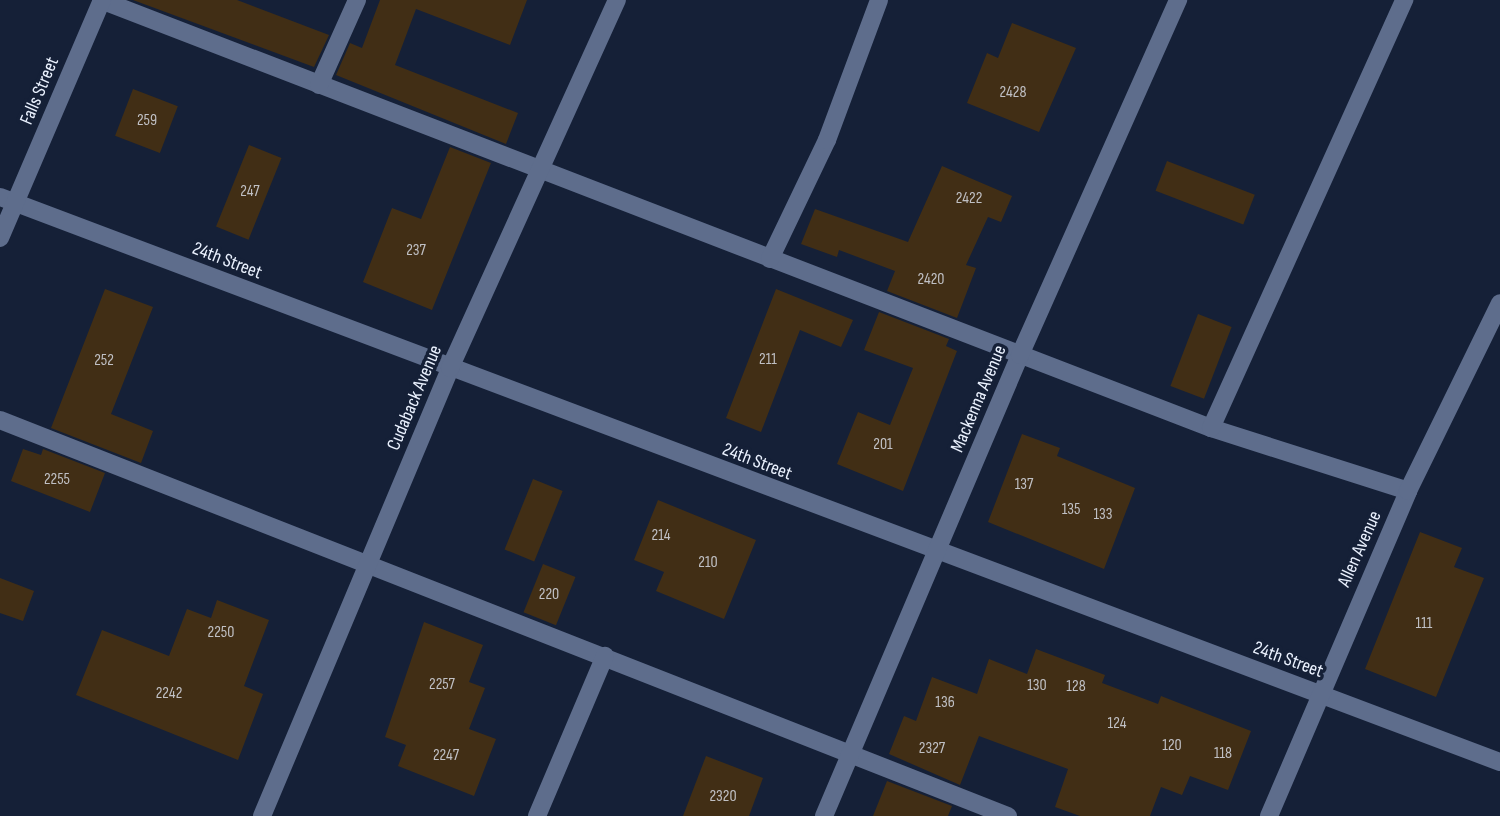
<!DOCTYPE html>
<style>
body{margin:0}
#map{position:relative;width:1500px;height:816px;overflow:hidden;background:#152037;font-family:"Sofia Sans Condensed",sans-serif}
div>[style]{position:absolute}
.building>*{inset:0;background:#412e15;transform-origin:0 0}
.minor>*{height:18px;margin:-9px;padding:0 9px;transform-origin:9px;border-radius:9px;background:#5e6d8c}
span{translate:-50% -50%;white-space:nowrap;text-align:center;line-height:1.15;-webkit-text-stroke:7px #152037;paint-order:stroke}
.number-label{font-size:16px;color:#c0c0c4}
.number-label span{-webkit-text-stroke-width:0}
.street-label{font-size:19px;color:#eaf1fe}
</style>
<div id="map">
<div class="building">
<i style="clip-path:polygon(133px 0,237px 0,329px 35px,314px 67px)"></i>
<i style="clip-path:polygon(380px 0,527px 0,510px 45px,416px 9px,395px 65px,518px 113px,506px 144px,336px 75px,350px 43px,362px 48px)"></i>
<i style="clip-path:polygon(1012px 23px,1076px 48px,1039px 132px,967px 103px,987px 53px,998px 58px)"></i>
<i style="left:133px;top:89px;width:48px;height:50px;rotate:21deg"></i>
<i style="left:249px;top:145px;width:35px;height:88px;rotate:22deg"></i>
<i style="clip-path:polygon(450px 147px,491px 163px,432px 310px,363px 282px,392px 208px,421px 219px)"></i>
<i style="left:1167px;top:161px;width:94px;height:32px;rotate:21deg"></i>
<i style="clip-path:polygon(942px 166px,1012px 196px,1001px 222px,988px 217px,966px 265px,976px 268px,957px 318px,887px 291px,895px 271px,839px 250px,837px 257px,801px 244px,815px 209px,908px 242px)"></i>
<i style="clip-path:polygon(105px 289px,153px 307px,111px 414px,153px 431px,141px 463px,51px 428px)"></i>
<i style="clip-path:polygon(776px 289px,853px 320px,841px 347px,800px 330px,761px 432px,726px 418px)"></i>
<i style="clip-path:polygon(879px 312px,949px 339px,946px 346px,957px 351px,903px 491px,837px 464px,858px 412px,890px 425px,913px 368px,864px 350px)"></i>
<i style="left:1198px;top:314px;width:36px;height:77px;rotate:21deg"></i>
<i style="clip-path:polygon(1022px 434px,1060px 448px,1057px 456px,1135px 488px,1104px 569px,988px 522px)"></i>
<i style="clip-path:polygon(23px 449px,41px 455px,43px 449px,105px 473px,90px 512px,11px 481px)"></i>
<i style="left:533px;top:479px;width:32px;height:76px;rotate:22deg"></i>
<i style="clip-path:polygon(658px 500px,756px 540px,724px 619px,656px 591px,664px 572px,634px 560px)"></i>
<i style="clip-path:polygon(1420px 532px,1462px 548px,1454px 567px,1484px 578px,1436px 697px,1365px 669px)"></i>
<i style="left:543px;top:564px;width:35px;height:52px;rotate:22deg"></i>
<i style="clip-path:polygon(0 578px,34px 591px,23px 621px,0 613px)"></i>
<i style="clip-path:polygon(217px 600px,269px 620px,244px 686px,263px 694px,238px 760px,76px 695px,102px 630px,169px 656px,187px 609px,211px 618px)"></i>
<i style="clip-path:polygon(424px 622px,483px 645px,469px 682px,485px 688px,469px 729px,496px 739px,474px 796px,398px 766px,406px 745px,385px 737px)"></i>
<i style="clip-path:polygon(1036px 649px,1105px 675px,1102px 683px,1158px 704px,1161px 696px,1251px 731px,1228px 790px,1190px 776px,1182px 795px,1161px 787px,1150px 816px,1080px 816px,1055px 807px,1068px 769px,979px 736px,960px 785px,889px 754px,904px 716px,916px 721px,932px 677px,977px 694px,989px 659px,1027px 674px)"></i>
<i style="clip-path:polygon(706px 756px,763px 778px,749px 816px,683px 816px)"></i>
<i style="clip-path:polygon(887px 781px,952px 806px,948px 816px,873px 816px)"></i>
</div>
<div class="minor">
<i style="left:101px;top:0;width:1190px;rotate:21.09deg"></i>
<i style="left:1211px;top:428px;width:207px;rotate:17.7deg"></i>
<i style="left:319px;top:85px;width:93px;rotate:-65.9deg"></i>
<i style="left:0;top:197px;width:1603px;rotate:20.64deg"></i>
<i style="left:0;top:238px;width:259px;rotate:-66.8deg"></i>
<i style="left:770px;top:259px;width:132px;rotate:-64.4deg"></i>
<i style="left:827px;top:140px;width:149px;rotate:-69.6deg"></i>
<i style="left:0;top:420px;width:1083px;rotate:21.45deg"></i>
<i style="left:1211px;top:428px;width:470px;rotate:-65.7deg"></i>
<i style="left:262px;top:816px;width:486px;rotate:-67.2deg"></i>
<i style="left:450px;top:368px;width:404px;rotate:-65.6deg"></i>
<i style="left:537px;top:816px;width:174px;rotate:-67deg"></i>
<i style="left:824px;top:816px;width:501px;rotate:-66.97deg"></i>
<i style="left:1020px;top:355px;width:389px;rotate:-66deg"></i>
<i style="left:1269px;top:816px;width:353px;rotate:-66.8deg"></i>
<i style="left:1408px;top:491px;width:209px;rotate:-63.9deg"></i>
</div>
<div class="number-label">
<span style="left:1013px;top:93px">2428</span>
<span style="left:147px;top:121px">259</span>
<span style="left:250px;top:192px">247</span>
<span style="left:969px;top:199px">2422</span>
<span style="left:416px;top:251px">237</span>
<span style="left:931px;top:280px">2420</span>
<span style="left:768px;top:360px">211</span>
<span style="left:104px;top:361px">252</span>
<span style="left:883px;top:445px">201</span>
<span style="left:57px;top:480px">2255</span>
<span style="left:1024px;top:485px">137</span>
<span style="left:1071px;top:510px">135</span>
<span style="left:1103px;top:515px">133</span>
<span style="left:661px;top:536px">214</span>
<span style="left:708px;top:563px">210</span>
<span style="left:549px;top:595px">220</span>
<span style="left:1424px;top:624px">111</span>
<span style="left:221px;top:633px">2250</span>
<span style="left:442px;top:685px">2257</span>
<span style="left:1037px;top:686px">130</span>
<span style="left:1076px;top:687px">128</span>
<span style="left:169px;top:694px">2242</span>
<span style="left:945px;top:703px">136</span>
<span style="left:1117px;top:724px">124</span>
<span style="left:1172px;top:746px">120</span>
<span style="left:932px;top:749px">2327</span>
<span style="left:1223px;top:754px">118</span>
<span style="left:446px;top:756px">2247</span>
<span style="left:723px;top:797px">2320</span>
</div>
<div class="street-label">
<span style="left:40px;top:91px;rotate:-67deg">Falls Street</span>
<span style="left:227px;top:261px;rotate:21deg">24th Street</span>
<span style="left:415px;top:398px;rotate:-67deg">Cudaback Avenue</span>
<span style="left:979px;top:399px;rotate:-67deg">Mackenna Avenue</span>
<span style="left:757px;top:462px;rotate:21deg">24th Street</span>
<span style="left:1360px;top:549px;rotate:-66deg">Allen Avenue</span>
<span style="left:1288px;top:660px;rotate:20deg">24th Street</span>
</div>
</div>
